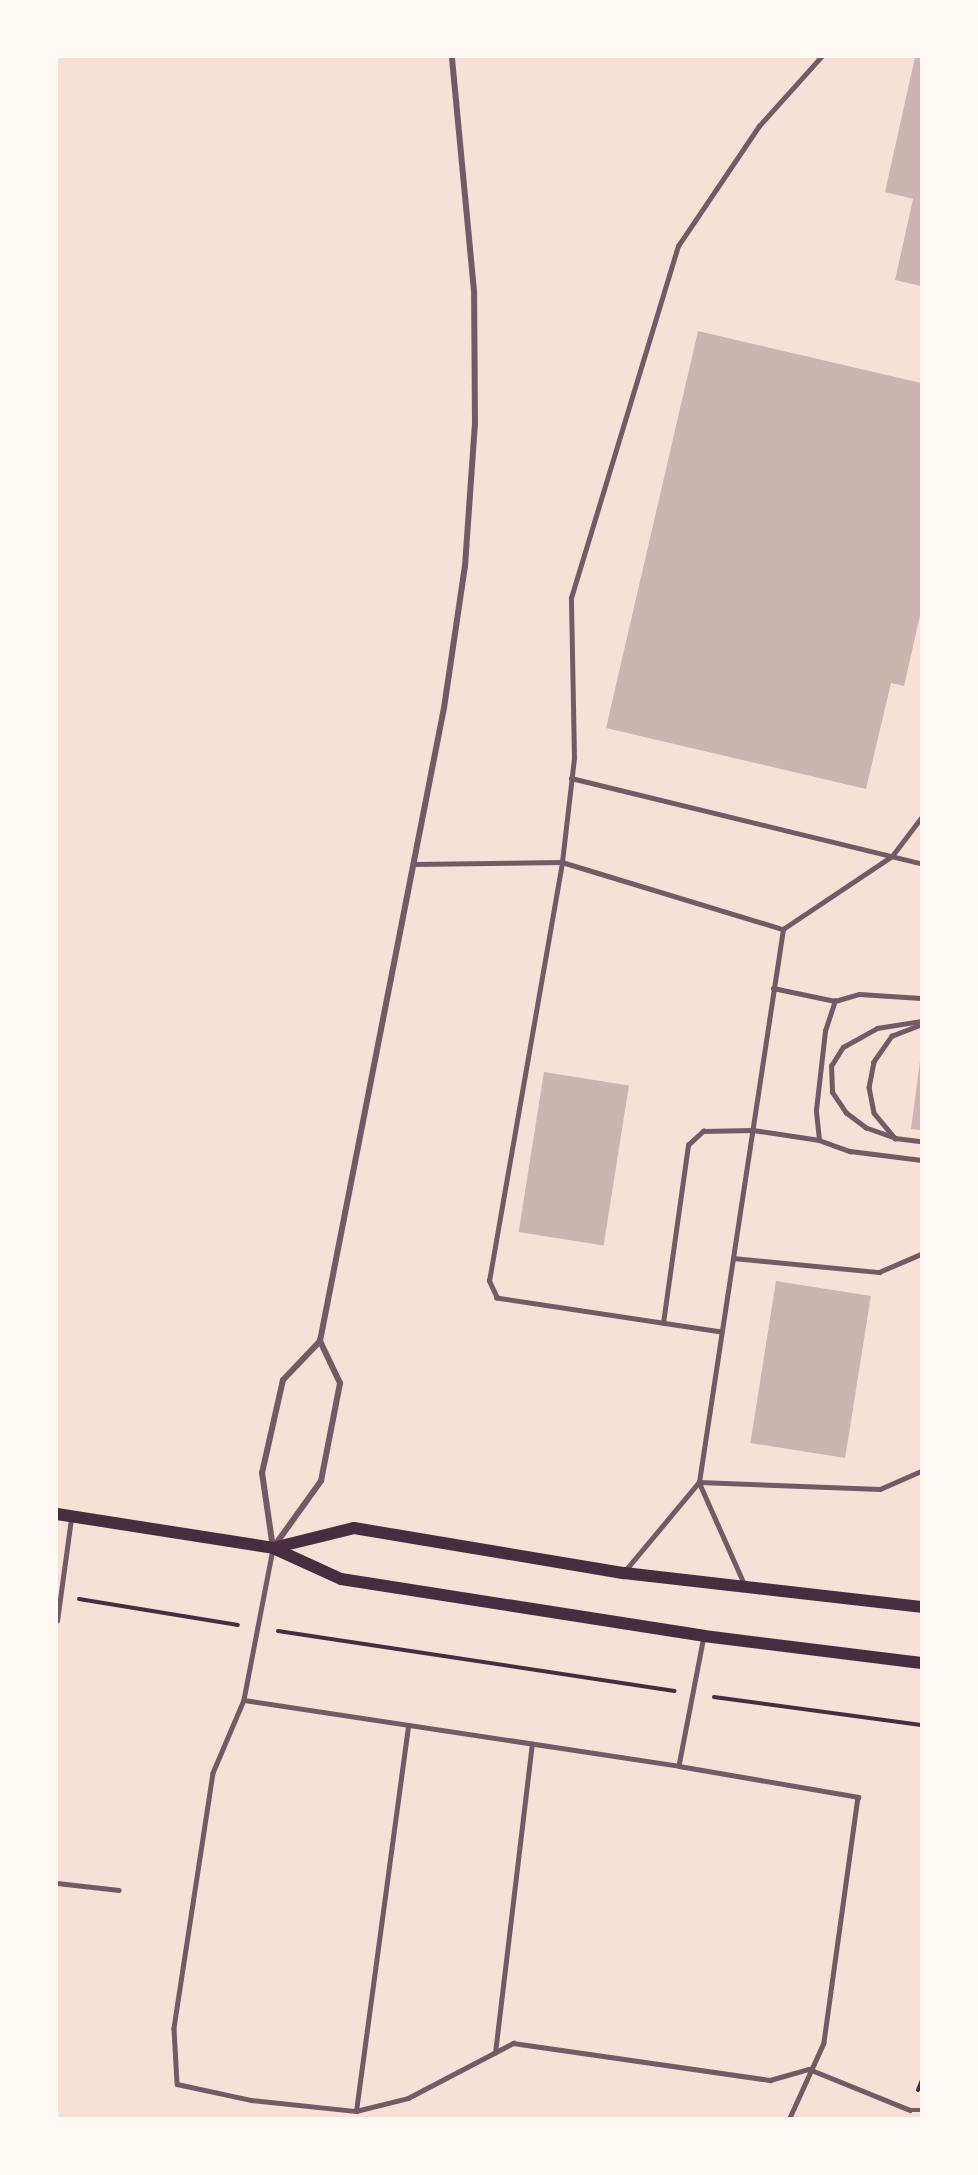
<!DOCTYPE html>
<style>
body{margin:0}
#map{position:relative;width:978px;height:2175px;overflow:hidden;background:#f7e1d7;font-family:"Roboto Condensed",sans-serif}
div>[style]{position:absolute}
.building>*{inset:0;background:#ccb4b1;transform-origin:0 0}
.path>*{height:4px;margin:-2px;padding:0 2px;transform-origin:2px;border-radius:2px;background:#4a2c40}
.service>*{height:4.5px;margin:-2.25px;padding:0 2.25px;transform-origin:2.25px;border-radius:2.25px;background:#755966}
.minor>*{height:6px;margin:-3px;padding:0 3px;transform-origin:3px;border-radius:3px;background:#755966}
.secondary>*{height:12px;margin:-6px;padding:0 6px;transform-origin:6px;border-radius:6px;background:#4a2c40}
span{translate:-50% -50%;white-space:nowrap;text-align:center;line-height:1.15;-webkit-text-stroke:4.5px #fffaf5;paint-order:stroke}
.frame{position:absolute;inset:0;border:58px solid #fffaf5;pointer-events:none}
</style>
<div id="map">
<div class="building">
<i style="clip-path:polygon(915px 57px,921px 57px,921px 286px,895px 280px,913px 199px,885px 192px)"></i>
<i style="clip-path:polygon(698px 331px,921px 383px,921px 611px,904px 686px,891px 683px,866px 789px,606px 728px)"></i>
<i style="clip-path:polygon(920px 1061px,921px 1061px,921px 1130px,911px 1129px)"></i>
<i style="left:544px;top:1072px;width:86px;height:162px;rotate:9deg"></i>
<i style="left:776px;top:1281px;width:96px;height:164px;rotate:9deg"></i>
</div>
<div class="path">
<i style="left:79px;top:1599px;width:161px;rotate:9.3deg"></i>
<i style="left:278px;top:1631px;width:401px;rotate:8.6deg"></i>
<i style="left:714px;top:1697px;width:209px;rotate:7.7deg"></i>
<i style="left:918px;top:2090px;width:9px;rotate:-69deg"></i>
</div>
<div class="service">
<i style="left:571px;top:778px;width:360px;rotate:13.7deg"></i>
<i style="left:413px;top:864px;width:149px;rotate:-0.8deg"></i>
<i style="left:562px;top:862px;width:231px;rotate:16.9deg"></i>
<i style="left:773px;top:988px;width:63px;rotate:11.8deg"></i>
<i style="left:835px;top:1001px;width:25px;rotate:-16deg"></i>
<i style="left:859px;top:994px;width:62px;rotate:3.7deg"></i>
<i style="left:921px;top:1025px;width:31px;rotate:159deg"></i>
<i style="left:892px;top:1036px;width:32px;rotate:125deg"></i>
<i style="left:874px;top:1062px;width:25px;rotate:101deg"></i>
<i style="left:869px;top:1087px;width:26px;rotate:79deg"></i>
<i style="left:874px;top:1113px;width:33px;rotate:50deg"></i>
<i style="left:895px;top:1138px;width:26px;rotate:7deg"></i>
<i style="left:895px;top:1138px;width:31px;rotate:-161deg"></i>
<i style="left:866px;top:1128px;width:25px;rotate:-143deg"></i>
<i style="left:846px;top:1113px;width:25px;rotate:-124deg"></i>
<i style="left:832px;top:1092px;width:26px;rotate:-92deg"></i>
<i style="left:831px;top:1066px;width:22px;rotate:-58deg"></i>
<i style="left:843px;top:1047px;width:39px;rotate:-29deg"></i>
<i style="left:877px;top:1028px;width:45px;rotate:-9deg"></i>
<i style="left:819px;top:1140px;width:30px;rotate:-96deg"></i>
<i style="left:816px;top:1110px;width:80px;rotate:-83.5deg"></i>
<i style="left:825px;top:1031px;width:32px;rotate:-72deg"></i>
<i style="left:733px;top:1258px;width:147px;rotate:5.5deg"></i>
<i style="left:879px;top:1272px;width:46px;rotate:-23.2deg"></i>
<i style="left:663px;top:1323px;width:180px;rotate:-82deg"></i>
<i style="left:688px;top:1145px;width:21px;rotate:-43deg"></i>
<i style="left:703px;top:1131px;width:50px;rotate:-1.1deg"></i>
<i style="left:753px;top:1130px;width:67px;rotate:8.6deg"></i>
<i style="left:819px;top:1140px;width:33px;rotate:20deg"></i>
<i style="left:850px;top:1151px;width:72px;rotate:7.2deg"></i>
<i style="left:721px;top:1332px;width:227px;rotate:-171.4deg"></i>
<i style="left:497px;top:1298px;width:19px;rotate:-115deg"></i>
<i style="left:489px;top:1281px;width:425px;rotate:-80.1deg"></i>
<i style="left:562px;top:862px;width:105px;rotate:-83.4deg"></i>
<i style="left:574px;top:758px;width:160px;rotate:-91.1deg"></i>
<i style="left:571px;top:598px;width:368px;rotate:-73.1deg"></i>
<i style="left:678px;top:246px;width:145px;rotate:-56deg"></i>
<i style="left:759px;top:126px;width:93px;rotate:-48.1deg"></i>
<i style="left:699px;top:1482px;width:181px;rotate:2.2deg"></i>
<i style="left:880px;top:1489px;width:45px;rotate:-23.7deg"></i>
<i style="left:699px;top:1482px;width:111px;rotate:66deg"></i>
<i style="left:273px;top:1549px;width:154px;rotate:100.9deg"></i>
<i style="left:244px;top:1700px;width:79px;rotate:113deg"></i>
<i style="left:213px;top:1773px;width:258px;rotate:98.7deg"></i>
<i style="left:174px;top:2028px;width:56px;rotate:86.9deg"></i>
<i style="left:177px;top:2084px;width:76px;rotate:12.2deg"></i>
<i style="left:251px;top:2100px;width:106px;rotate:6deg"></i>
<i style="left:356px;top:2111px;width:54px;rotate:-14deg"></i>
<i style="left:408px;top:2098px;width:119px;rotate:-27.6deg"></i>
<i style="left:513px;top:2043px;width:260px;rotate:8.2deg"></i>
<i style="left:770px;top:2080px;width:41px;rotate:-15.8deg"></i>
<i style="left:809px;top:2069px;width:109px;rotate:22.1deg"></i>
<i style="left:910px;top:2110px;width:11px"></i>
<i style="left:624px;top:1572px;width:117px;rotate:-50.2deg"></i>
<i style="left:699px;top:1482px;width:559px;rotate:-81.36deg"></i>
<i style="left:783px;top:929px;width:131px;rotate:-33.8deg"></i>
<i style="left:892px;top:856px;width:48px;rotate:-52.7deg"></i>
<i style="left:57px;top:1621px;width:103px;rotate:-82.2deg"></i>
<i style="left:704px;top:1636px;width:132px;rotate:100.9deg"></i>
<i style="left:679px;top:1766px;width:182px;rotate:9.8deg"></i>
<i style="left:858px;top:1797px;width:248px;rotate:97.9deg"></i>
<i style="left:824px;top:2043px;width:82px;rotate:114.4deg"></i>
<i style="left:244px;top:1700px;width:440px;rotate:8.6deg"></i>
<i style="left:57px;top:1883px;width:62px;rotate:6.4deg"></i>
<i style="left:495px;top:2053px;width:311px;rotate:-83.2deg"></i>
<i style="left:356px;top:2111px;width:389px;rotate:-82.3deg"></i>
</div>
<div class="minor">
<i style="left:275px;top:1545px;width:79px;rotate:-54.3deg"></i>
<i style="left:321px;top:1481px;width:100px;rotate:-79deg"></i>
<i style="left:340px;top:1383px;width:47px;rotate:-115.5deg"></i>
<i style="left:273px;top:1548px;width:76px;rotate:-98.3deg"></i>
<i style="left:262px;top:1473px;width:95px;rotate:-77.3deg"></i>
<i style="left:283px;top:1380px;width:54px;rotate:-46.5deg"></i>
<i style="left:320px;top:1341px;width:645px;rotate:-78.92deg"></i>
<i style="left:444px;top:708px;width:144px;rotate:-81.6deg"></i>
<i style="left:465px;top:566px;width:142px;rotate:-86deg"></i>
<i style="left:475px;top:424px;width:133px;rotate:-90.4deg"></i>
<i style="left:474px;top:291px;width:235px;rotate:-95.4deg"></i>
</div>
<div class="secondary">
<i style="left:57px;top:1514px;width:219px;rotate:8.9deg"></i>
<i style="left:273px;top:1548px;width:75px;rotate:24.5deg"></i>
<i style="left:341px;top:1579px;width:367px;rotate:8.9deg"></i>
<i style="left:704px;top:1636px;width:219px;rotate:7.1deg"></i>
<i style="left:273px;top:1548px;width:83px;rotate:-13.9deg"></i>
<i style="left:354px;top:1528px;width:274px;rotate:9.5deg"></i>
<i style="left:624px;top:1573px;width:299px;rotate:6.5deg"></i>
</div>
<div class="frame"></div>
</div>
